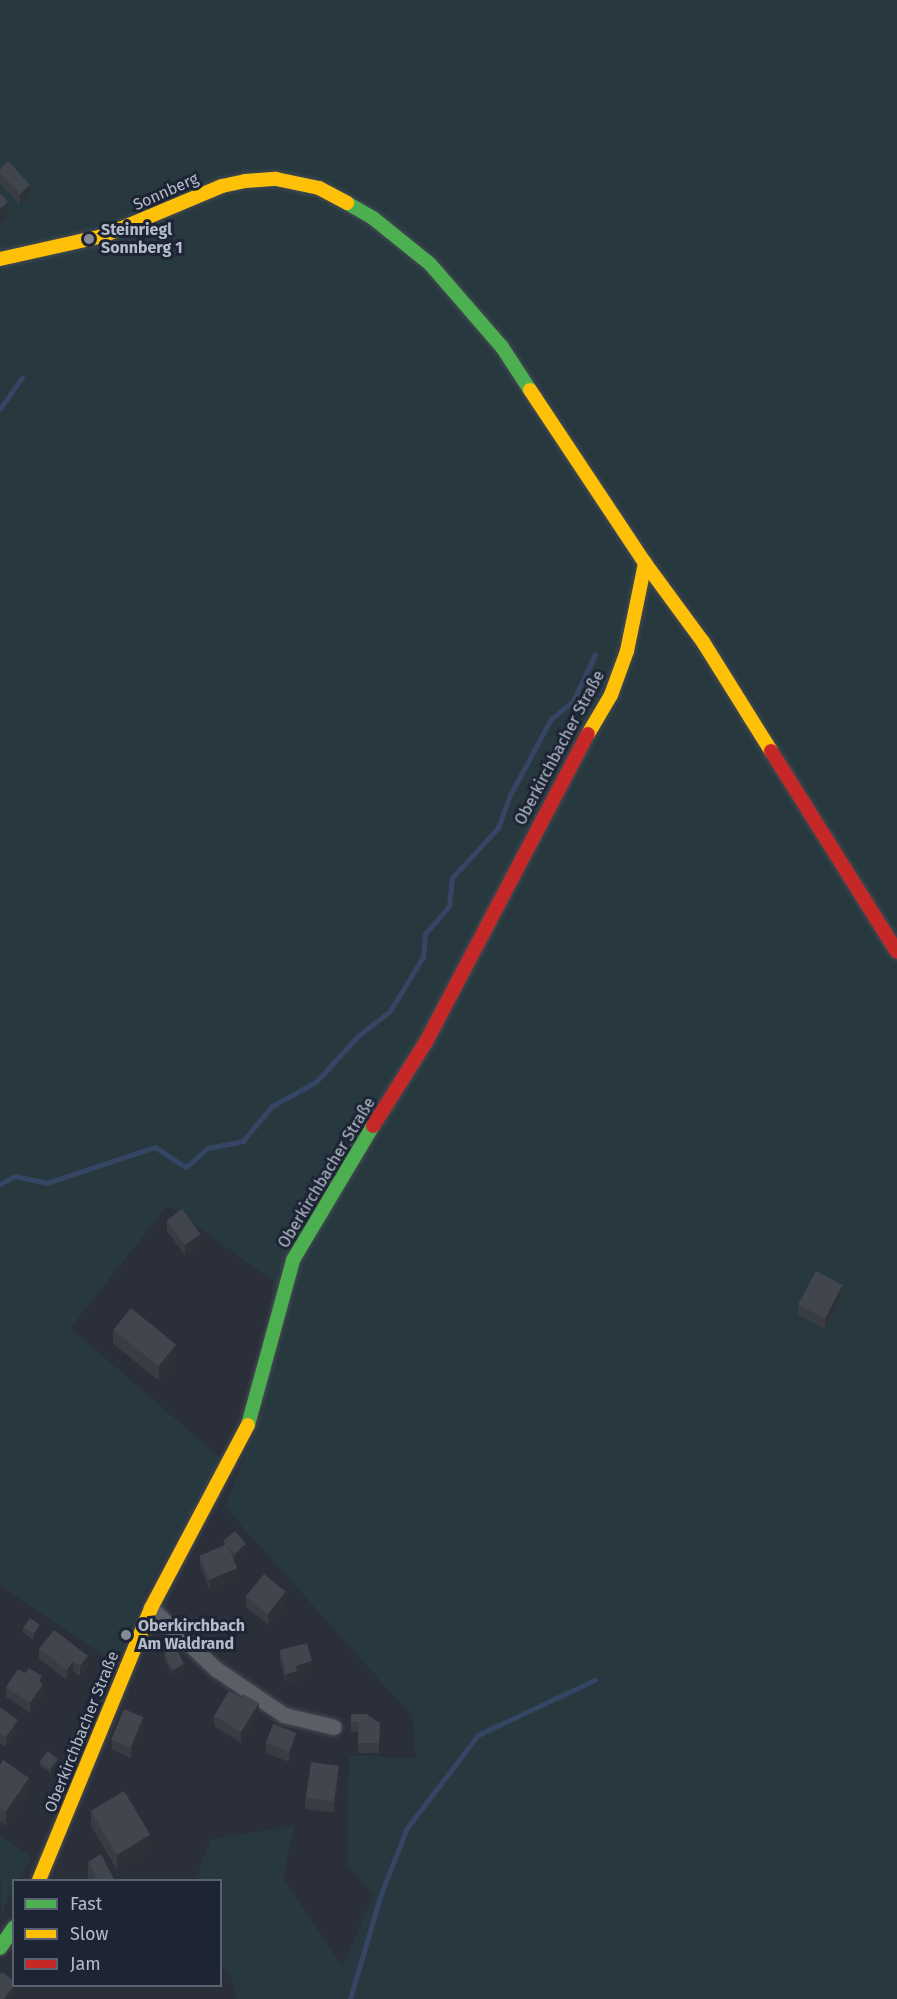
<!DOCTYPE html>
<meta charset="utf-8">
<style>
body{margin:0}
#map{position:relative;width:897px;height:1999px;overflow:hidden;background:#2a2f39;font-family:"Fira Sans",sans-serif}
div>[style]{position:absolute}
.green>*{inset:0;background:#27393f}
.stream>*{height:4.5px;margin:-2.25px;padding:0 2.25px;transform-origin:2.25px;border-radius:2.25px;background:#364563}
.roads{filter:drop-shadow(0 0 2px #464a52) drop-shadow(0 0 2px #464a52)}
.street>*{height:15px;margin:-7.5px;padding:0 7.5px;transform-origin:7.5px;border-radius:7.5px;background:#5a5e67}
.fast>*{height:14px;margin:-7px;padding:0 7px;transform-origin:7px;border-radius:7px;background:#4caf50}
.slow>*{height:14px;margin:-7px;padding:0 7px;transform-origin:7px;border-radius:7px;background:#ffc107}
.jam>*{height:14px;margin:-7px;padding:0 7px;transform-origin:7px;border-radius:7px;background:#c62828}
.wall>*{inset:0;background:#383c43}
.shaded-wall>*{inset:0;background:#2e3137}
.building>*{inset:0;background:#41464e;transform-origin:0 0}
.dots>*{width:16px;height:16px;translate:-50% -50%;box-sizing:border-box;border:3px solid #1d2534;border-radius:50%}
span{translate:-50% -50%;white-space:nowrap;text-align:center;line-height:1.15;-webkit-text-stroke:6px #1d2534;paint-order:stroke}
.street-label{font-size:16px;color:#b4bbca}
.poi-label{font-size:16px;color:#b4bbca;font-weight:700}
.left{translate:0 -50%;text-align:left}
.legend{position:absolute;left:12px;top:1879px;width:210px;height:108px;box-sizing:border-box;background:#1d2534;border:2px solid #596170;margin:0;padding:8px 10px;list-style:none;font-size:18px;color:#b4bbca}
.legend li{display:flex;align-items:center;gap:12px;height:30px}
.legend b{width:30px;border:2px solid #596170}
</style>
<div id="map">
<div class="green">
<i style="clip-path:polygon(0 0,897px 0,897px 1999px,237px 1999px,230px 1973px,221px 1967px,220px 1880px,195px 1880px,211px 1839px,294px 1826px,283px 1878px,342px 1967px,374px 1894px,347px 1866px,349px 1755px,416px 1759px,412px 1716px,225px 1507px,263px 1408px,273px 1281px,168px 1205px,70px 1328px,223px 1460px,145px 1592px,116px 1664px,0 1585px)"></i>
<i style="clip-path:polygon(0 1835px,31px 1857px,19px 1880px,14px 1880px,13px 1891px,1px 1915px)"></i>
</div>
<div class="stream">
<i style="left:0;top:409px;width:38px;rotate:-55deg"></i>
<i style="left:0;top:1184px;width:17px;rotate:-28deg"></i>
<i style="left:15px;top:1176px;width:33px;rotate:12deg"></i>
<i style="left:47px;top:1183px;width:114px;rotate:-18.4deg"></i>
<i style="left:155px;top:1147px;width:37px;rotate:33deg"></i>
<i style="left:186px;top:1167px;width:29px;rotate:-41deg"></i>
<i style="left:208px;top:1148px;width:36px;rotate:-11deg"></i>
<i style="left:243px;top:1141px;width:45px;rotate:-50.4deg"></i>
<i style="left:272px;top:1106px;width:50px;rotate:-28.6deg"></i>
<i style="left:316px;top:1082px;width:62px;rotate:-47.6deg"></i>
<i style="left:358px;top:1036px;width:41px;rotate:-38deg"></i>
<i style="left:390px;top:1011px;width:63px;rotate:-58.6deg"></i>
<i style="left:423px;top:957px;width:23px;rotate:-85deg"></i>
<i style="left:425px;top:934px;width:37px;rotate:-49deg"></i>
<i style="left:449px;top:906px;width:28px;rotate:-84deg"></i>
<i style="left:452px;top:878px;width:68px;rotate:-47.4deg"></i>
<i style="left:498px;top:828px;width:33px;rotate:-70deg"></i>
<i style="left:509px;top:797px;width:89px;rotate:-61.7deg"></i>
<i style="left:551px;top:719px;width:28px;rotate:-39deg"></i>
<i style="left:573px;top:701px;width:51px;rotate:-64.4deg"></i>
<i style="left:350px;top:1999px;width:109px;rotate:-73.6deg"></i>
<i style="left:381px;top:1894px;width:71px;rotate:-68.5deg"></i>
<i style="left:407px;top:1828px;width:117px;rotate:-52.6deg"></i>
<i style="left:478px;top:1735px;width:129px;rotate:-25.2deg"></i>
</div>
<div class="roads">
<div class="street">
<i style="left:151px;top:1608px;width:89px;rotate:43.2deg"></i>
<i style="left:216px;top:1669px;width:82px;rotate:34.1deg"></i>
<i style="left:284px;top:1715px;width:51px;rotate:13.5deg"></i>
</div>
<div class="fast">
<i style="left:347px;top:203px;width:30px;rotate:30deg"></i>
<i style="left:373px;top:218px;width:73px;rotate:38.9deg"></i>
<i style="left:430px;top:264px;width:110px;rotate:49.1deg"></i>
<i style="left:502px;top:347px;width:51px;rotate:56.9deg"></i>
<i style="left:248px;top:1425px;width:171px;rotate:-74.7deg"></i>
<i style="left:293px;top:1260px;width:156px;rotate:-59.2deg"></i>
<i style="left:0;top:1948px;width:25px;rotate:-56deg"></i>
</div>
<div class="slow">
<i style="left:0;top:259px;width:106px;rotate:-12.6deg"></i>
<i style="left:103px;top:236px;width:129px;rotate:-22.8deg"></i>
<i style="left:222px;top:186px;width:24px;rotate:-12deg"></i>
<i style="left:245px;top:181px;width:31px;rotate:-4deg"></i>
<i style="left:276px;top:179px;width:44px;rotate:11.8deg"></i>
<i style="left:319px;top:188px;width:32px;rotate:28deg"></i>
<i style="left:530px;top:390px;width:208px;rotate:56.4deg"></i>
<i style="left:645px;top:563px;width:98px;rotate:53.7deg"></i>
<i style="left:703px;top:642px;width:128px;rotate:58deg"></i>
<i style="left:588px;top:734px;width:45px;rotate:-59.5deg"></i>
<i style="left:611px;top:695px;width:47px;rotate:-70deg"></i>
<i style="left:627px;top:651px;width:90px;rotate:-78.4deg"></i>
<i style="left:39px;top:1880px;width:294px;rotate:-67.6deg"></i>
<i style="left:151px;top:1608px;width:207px;rotate:-62.1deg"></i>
</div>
<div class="jam">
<i style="left:771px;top:751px;width:237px;rotate:57.9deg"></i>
<i style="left:373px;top:1126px;width:99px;rotate:-57.8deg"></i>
<i style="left:426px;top:1042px;width:348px;rotate:-62.3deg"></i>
</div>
</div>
<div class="wall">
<i style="clip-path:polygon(0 169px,30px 195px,20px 205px,0 183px)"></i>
<i style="clip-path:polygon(167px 1221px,200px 1244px,185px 1255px,167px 1231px)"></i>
<i style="clip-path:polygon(842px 1295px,825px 1329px,798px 1315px,798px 1305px)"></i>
<i style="clip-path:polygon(113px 1329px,176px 1360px,159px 1381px,113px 1344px)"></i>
<i style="clip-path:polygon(223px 1540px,246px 1549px,235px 1559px,232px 1555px,237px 1578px,210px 1590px,200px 1566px,200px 1556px,224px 1546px)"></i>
<i style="clip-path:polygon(246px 1597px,286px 1602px,268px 1625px,246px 1607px)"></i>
<i style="clip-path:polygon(23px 1627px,40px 1631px,33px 1640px,23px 1632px)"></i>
<i style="clip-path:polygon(39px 1649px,88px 1666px,80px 1676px,73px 1671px,67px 1680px,39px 1659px)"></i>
<i style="clip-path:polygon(280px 1650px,312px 1671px,297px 1675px,297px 1681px,286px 1684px,280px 1661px)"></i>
<i style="clip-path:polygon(164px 1653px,184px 1669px,172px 1675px,164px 1658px)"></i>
<i style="clip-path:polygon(42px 1683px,43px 1694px,30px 1713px,6px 1697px,6px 1687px)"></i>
<i style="clip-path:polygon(0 1707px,18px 1730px,6px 1747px,0 1743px)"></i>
<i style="clip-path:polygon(259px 1714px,241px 1743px,214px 1726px,214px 1716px)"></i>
<i style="clip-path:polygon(351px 1714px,380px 1723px,379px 1753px,358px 1753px,358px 1732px,351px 1732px)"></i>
<i style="clip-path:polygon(143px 1727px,131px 1758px,112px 1750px,112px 1740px)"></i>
<i style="clip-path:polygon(266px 1743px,296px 1743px,289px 1762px,266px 1753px)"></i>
<i style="clip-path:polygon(40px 1761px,58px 1764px,51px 1774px,40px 1766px)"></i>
<i style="clip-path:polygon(0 1765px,29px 1793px,6px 1826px,0 1822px)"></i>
<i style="clip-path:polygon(339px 1776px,334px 1813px,305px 1809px,305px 1798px)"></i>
<i style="clip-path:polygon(91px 1811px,150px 1850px,117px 1870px,91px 1826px)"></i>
<i style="clip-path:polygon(88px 1862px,115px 1881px,90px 1881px,88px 1877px)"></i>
</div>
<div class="shaded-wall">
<i style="clip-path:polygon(30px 185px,30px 195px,20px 205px,20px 194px)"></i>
<i style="clip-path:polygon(8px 202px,8px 217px,0 224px,0 209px)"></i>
<i style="clip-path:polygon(200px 1234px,200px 1244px,185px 1255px,185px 1245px)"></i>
<i style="clip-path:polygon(842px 1285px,842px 1295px,825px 1329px,825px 1319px)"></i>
<i style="clip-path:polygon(176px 1345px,176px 1360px,159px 1381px,159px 1366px)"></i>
<i style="clip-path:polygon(246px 1544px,246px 1549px,235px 1559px,235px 1554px)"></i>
<i style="clip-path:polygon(237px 1568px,237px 1578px,210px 1590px,210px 1580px)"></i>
<i style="clip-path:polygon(286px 1592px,286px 1602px,268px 1625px,268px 1614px)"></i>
<i style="clip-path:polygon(40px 1625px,40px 1631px,33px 1640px,33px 1635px)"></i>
<i style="clip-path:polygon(88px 1656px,88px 1666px,80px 1676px,80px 1666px)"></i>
<i style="clip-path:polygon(73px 1661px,73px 1671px,67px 1680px,67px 1670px)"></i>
<i style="clip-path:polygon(312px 1661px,312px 1671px,297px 1675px,297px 1681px,286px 1684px,286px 1674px,296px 1666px)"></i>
<i style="clip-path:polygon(184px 1664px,184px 1669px,172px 1675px,172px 1670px)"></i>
<i style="clip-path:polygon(42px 1676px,43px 1694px,30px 1713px,30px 1703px,39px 1681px)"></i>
<i style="clip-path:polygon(259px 1703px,259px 1714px,241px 1743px,241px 1732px)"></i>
<i style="clip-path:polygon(143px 1717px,143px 1727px,131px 1758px,131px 1748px)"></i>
<i style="clip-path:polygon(18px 1720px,18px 1730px,6px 1747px,6px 1737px)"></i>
<i style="clip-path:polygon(296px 1733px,296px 1743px,289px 1762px,289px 1752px)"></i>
<i style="clip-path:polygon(58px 1759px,58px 1764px,51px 1774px,51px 1769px)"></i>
<i style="clip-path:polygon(339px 1766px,339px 1776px,334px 1813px,334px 1803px)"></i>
<i style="clip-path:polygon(29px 1778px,29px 1793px,6px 1826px,6px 1811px)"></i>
<i style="clip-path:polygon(150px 1835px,150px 1850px,117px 1870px,117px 1855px)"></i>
<i style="clip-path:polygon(14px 1986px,16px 1986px,16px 1993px,12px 1999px,4px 1999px)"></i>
</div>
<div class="building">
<i style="clip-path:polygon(8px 161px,30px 185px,20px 194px,0 173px,0 169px)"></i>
<i style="clip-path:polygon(0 193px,8px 202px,0 209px)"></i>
<i style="left:182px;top:1209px;width:31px;height:19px;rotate:54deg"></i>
<i style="left:816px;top:1271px;width:30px;height:38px;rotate:28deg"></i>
<i style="left:131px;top:1308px;width:58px;height:28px;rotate:39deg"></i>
<i style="left:235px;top:1531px;width:17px;height:15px;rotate:50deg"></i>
<i style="left:227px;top:1544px;width:26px;height:30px;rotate:67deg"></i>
<i style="left:264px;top:1574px;width:28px;height:29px;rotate:39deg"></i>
<i style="left:30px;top:1618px;width:12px;height:11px;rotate:35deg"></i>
<i style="clip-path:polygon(54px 1630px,88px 1656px,80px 1666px,73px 1661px,67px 1670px,39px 1649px)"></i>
<i style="clip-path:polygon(307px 1643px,312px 1661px,296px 1666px,297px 1671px,286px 1674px,280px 1650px)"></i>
<i style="left:176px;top:1647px;width:19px;height:13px;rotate:65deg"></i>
<i style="clip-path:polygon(29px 1668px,42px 1676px,39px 1681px,43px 1684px,30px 1703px,6px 1687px,18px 1669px,25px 1673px)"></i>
<i style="clip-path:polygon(229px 1691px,241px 1698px,243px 1694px,259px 1703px,241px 1732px,214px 1716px)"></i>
<i style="clip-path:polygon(0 1707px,18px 1720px,6px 1737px,0 1733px)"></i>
<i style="left:124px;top:1709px;width:21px;height:33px;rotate:23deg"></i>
<i style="clip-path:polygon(351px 1714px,366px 1714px,380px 1723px,379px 1743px,358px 1743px,359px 1722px,351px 1722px)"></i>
<i style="left:273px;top:1724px;width:25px;height:20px;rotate:21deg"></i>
<i style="left:48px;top:1751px;width:13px;height:13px;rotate:39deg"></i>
<i style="clip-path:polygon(3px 1760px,29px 1778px,6px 1811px,0 1807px,0 1765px)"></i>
<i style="left:311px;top:1762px;width:28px;height:36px;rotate:8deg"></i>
<i style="left:124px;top:1791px;width:51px;height:39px;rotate:59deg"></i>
<i style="clip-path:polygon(101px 1854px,115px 1881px,90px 1881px,96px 1877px,88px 1862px)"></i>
<i style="clip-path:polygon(2px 1972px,14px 1981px,14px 1986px,4px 1999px,0 1999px,0 1975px)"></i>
</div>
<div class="dots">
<i style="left:89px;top:239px;background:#848a97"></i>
<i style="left:126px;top:1635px;background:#848a97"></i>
</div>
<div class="street-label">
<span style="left:166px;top:192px;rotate:-24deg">Sonnberg</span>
<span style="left:560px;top:748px;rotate:-62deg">Oberkirchbacher Straße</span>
<span style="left:327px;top:1173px;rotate:-59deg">Oberkirchbacher Straße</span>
<span style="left:82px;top:1732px;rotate:-68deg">Oberkirchbacher Straße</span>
</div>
<div class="poi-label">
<span class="left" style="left:101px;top:239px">Steinriegl<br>Sonnberg 1</span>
<span class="left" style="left:138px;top:1635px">Oberkirchbach<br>Am Waldrand</span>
</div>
<ul class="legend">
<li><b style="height:8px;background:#4caf50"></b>Fast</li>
<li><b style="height:8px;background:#ffc107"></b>Slow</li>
<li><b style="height:8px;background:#c62828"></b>Jam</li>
</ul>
</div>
